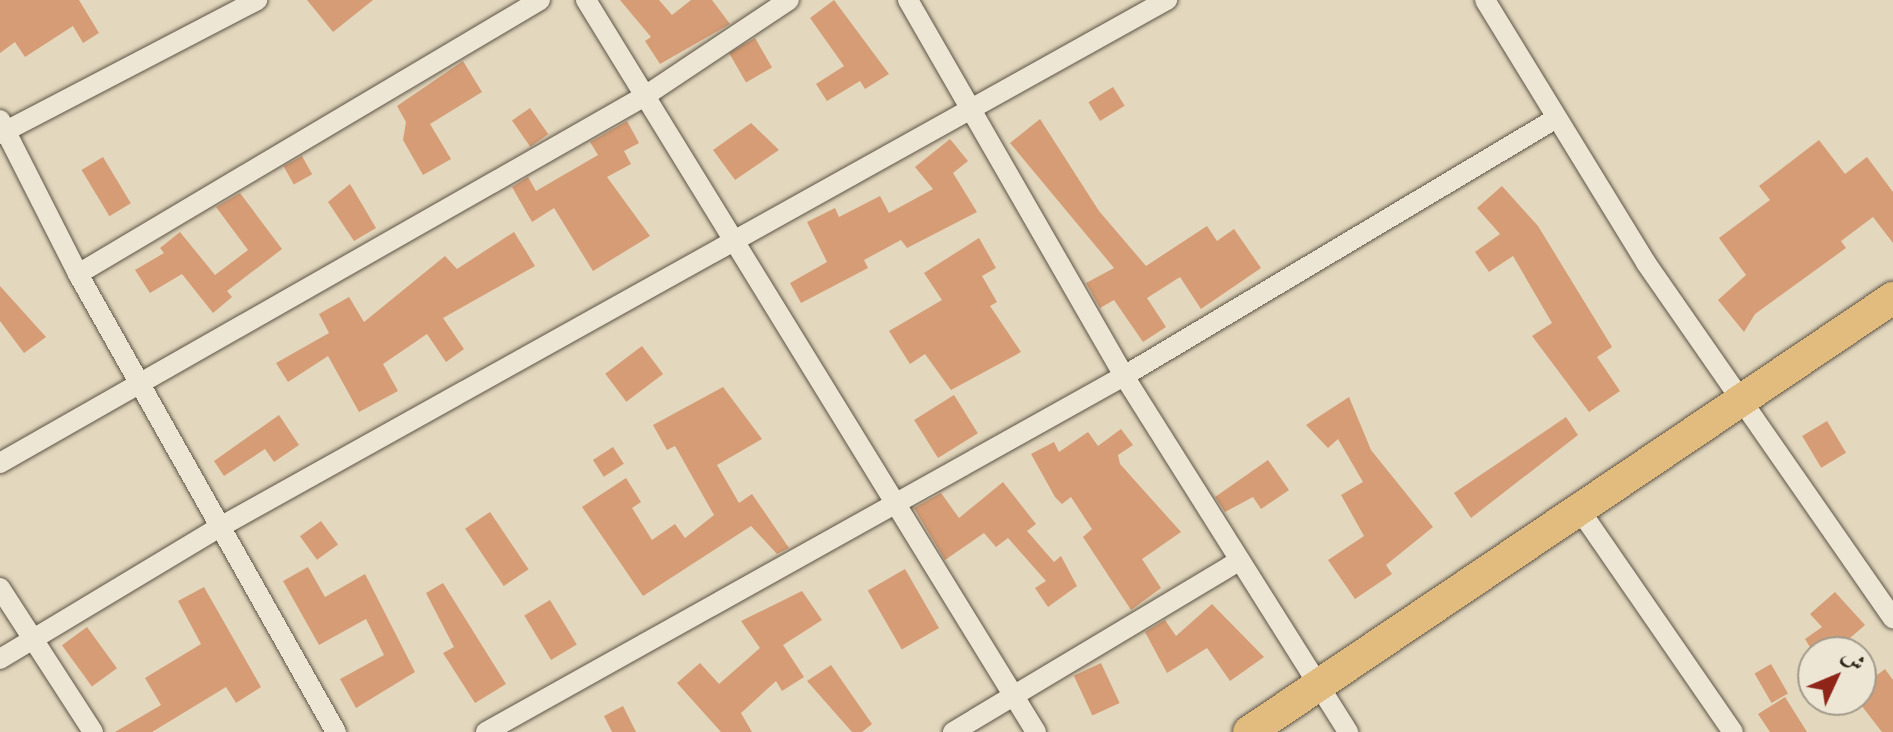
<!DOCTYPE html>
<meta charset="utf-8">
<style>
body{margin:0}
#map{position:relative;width:1893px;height:732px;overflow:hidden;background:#e3d8be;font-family:"IM FELL English",Amiri,serif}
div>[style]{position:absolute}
.building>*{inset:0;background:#d69c75;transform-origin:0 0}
.roads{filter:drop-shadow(0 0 2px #5e5445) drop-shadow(0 0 2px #5e5445)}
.street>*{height:20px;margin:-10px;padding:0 10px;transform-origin:10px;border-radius:10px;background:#ede6d5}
.primary>*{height:32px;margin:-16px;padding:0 16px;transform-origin:16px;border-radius:16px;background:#e2bc7f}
span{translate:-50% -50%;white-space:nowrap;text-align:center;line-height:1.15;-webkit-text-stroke:8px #ede6d5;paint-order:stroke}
.north{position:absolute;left:1797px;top:636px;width:80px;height:80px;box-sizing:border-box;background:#ede6d5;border:2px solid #a29a8b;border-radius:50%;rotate:46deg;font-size:22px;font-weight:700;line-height:32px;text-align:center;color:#31281d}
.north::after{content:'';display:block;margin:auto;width:28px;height:36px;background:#8f2418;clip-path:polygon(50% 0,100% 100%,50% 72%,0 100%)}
</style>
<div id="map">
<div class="building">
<i style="clip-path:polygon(0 0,79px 0,99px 33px,83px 43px,73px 26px,25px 57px,15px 42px,0 53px)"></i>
<i style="clip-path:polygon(307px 0,373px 0,333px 32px)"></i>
<i style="clip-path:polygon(620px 0,659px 0,672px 15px,691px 0,712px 0,730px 24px,660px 64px,645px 41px,651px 37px)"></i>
<i style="clip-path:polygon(834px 0,889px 74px,865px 89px,860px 81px,827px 101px,816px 84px,844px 66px,810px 18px)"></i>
<i style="left:755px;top:38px;width:34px;height:30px;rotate:60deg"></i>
<i style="clip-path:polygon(463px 61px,482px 92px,430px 124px,451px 159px,423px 175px,403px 140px,406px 122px,397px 106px)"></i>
<i style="left:1113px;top:87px;width:22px;height:29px;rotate:58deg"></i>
<i style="left:530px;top:108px;width:32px;height:22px;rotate:55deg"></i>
<i style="clip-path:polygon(1040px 119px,1099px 211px,1146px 266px,1207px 226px,1217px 241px,1234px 229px,1261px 268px,1201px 309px,1180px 277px,1147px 298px,1166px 327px,1143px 342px,1114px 300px,1100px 308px,1086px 283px,1114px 268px,1010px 143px)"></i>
<i style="clip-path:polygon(627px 121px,639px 143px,624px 151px,631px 164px,607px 177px,650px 236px,593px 271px,554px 208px,532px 222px,512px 187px,528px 177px,536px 191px,598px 155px,590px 142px)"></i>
<i style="clip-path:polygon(751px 123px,779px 150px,735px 180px,713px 150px)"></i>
<i style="clip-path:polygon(950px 139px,968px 161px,953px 173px,977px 212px,907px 248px,901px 240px,864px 260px,868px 268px,801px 303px,790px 283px,827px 262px,807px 222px,835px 208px,839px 217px,880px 196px,889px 213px,933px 189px,915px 167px)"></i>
<i style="clip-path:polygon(1819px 140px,1845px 174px,1867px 157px,1893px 192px,1893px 243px,1873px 217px,1841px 241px,1846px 248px,1755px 314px,1744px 332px,1718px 300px,1746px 275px,1719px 238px,1770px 200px,1759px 186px)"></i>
<i style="left:302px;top:156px;width:21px;height:21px;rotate:61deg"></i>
<i style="left:103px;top:157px;width:54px;height:25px;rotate:59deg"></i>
<i style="clip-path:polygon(350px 184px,376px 228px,354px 241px,328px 202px)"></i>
<i style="clip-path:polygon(1502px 186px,1538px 226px,1612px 347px,1597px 357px,1620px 391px,1589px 412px,1532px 336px,1552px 323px,1513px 256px,1489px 272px,1475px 252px,1500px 234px,1477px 208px)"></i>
<i style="clip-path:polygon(240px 193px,282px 249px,227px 291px,232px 297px,213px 313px,182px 274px,150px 293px,135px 270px,164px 253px,160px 248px,180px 232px,215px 275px,248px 250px,216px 207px)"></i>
<i style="clip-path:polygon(514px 232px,535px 266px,443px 318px,464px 349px,446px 362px,427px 334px,383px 364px,398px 391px,359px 412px,328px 356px,288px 382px,276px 363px,329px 333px,319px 314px,349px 297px,364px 322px,445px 256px,457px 269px)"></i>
<i style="clip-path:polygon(979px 238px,996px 268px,982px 276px,997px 302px,990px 306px,1021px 352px,951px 390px,925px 354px,910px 364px,889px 331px,942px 300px,924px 273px)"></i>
<i style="clip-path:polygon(0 286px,46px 337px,24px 353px,0 321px)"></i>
<i style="left:642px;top:346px;width:35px;height:46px;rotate:53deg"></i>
<i style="clip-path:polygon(723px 387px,762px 439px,717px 465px,739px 503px,752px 494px,789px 548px,777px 554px,751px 526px,643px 596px,582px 507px,626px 478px,641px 502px,632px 508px,652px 540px,675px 524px,685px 538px,714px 515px,675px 446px,667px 450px,653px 425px)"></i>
<i style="left:954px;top:395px;width:45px;height:47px;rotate:58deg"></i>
<i style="clip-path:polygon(1349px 397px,1371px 450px,1433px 527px,1386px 565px,1392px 574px,1355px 599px,1328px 560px,1364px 536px,1341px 495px,1363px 482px,1338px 439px,1328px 448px,1306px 425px)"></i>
<i style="clip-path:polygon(279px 415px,299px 445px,274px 462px,265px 449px,224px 476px,214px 461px)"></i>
<i style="clip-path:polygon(1566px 417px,1578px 435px,1471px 518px,1454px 493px)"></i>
<i style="left:1827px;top:421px;width:37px;height:29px;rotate:59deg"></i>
<i style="clip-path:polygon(1121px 429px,1133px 445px,1118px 455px,1120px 464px,1181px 532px,1142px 559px,1161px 588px,1131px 610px,1083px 537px,1092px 529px,1071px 497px,1062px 504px,1055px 497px,1031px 454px,1054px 442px,1059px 452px,1088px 432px,1098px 446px)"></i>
<i style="left:613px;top:447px;width:20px;height:24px;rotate:57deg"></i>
<i style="clip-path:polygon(1268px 460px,1289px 490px,1261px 509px,1253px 497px,1225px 512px,1215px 497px)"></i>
<i style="clip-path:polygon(1003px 482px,1036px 524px,1027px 531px,1054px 562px,1061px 556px,1077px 586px,1048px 607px,1035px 588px,1046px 581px,1008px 538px,996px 547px,984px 533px,945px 560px,914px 508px,941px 493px,959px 518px)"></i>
<i style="left:490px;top:512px;width:69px;height:30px;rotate:56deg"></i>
<i style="left:321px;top:521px;width:29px;height:26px;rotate:54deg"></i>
<i style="clip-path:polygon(308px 567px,325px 597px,365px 574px,415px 672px,356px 708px,340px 679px,384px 655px,366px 619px,319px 645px,283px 581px)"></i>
<i style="left:905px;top:569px;width:68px;height:43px;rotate:60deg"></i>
<i style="clip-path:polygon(443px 583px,506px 684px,475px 703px,443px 653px,454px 647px,426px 593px)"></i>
<i style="clip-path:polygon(204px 587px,261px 687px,236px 703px,226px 687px,152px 732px,115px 732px,161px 705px,145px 678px,201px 644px,178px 601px)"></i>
<i style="clip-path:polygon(802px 591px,822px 620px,783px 645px,804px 677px,782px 691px,776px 681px,741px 713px,752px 732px,721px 732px,677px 683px,700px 663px,719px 684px,760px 648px,741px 621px)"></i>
<i style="clip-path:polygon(1835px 592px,1865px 625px,1850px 638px,1860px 652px,1813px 652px,1805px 639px,1822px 627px,1810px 614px)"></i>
<i style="left:550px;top:600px;width:52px;height:30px;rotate:59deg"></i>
<i style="clip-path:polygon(1212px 604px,1264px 657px,1230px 681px,1207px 648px,1167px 673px,1145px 632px,1165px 620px,1176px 636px)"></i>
<i style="left:87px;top:627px;width:51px;height:31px;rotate:54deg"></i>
<i style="clip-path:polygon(1861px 653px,1877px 675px,1885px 669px,1893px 680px,1893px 732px,1882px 732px,1861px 705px)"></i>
<i style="left:1101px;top:663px;width:44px;height:30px;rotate:65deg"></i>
<i style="left:1771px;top:664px;width:34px;height:19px;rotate:60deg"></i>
<i style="clip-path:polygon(831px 665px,872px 724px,862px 732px,852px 732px,807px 681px)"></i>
<i style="clip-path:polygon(1785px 697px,1807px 732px,1770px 732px,1758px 714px)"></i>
<i style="clip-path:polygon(623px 706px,636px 732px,612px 732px,604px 716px)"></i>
</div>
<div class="roads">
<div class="street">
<i style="left:586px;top:0;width:859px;rotate:58.42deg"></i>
<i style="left:908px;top:0;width:434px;rotate:60.1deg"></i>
<i style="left:1124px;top:376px;width:421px;rotate:57.8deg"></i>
<i style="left:1485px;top:0;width:308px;rotate:58.5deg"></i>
<i style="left:1646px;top:263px;width:433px;rotate:55.2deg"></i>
<i style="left:0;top:120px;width:173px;rotate:63.1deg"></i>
<i style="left:78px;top:274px;width:526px;rotate:60.61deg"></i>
<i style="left:0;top:134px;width:290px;rotate:-27.5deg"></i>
<i style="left:78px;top:274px;width:537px;rotate:-30.67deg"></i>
<i style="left:0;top:463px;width:742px;rotate:-29.64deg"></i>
<i style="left:645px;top:96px;width:173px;rotate:-33.7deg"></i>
<i style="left:1579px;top:509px;width:271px;rotate:55.4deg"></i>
<i style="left:0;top:588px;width:171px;rotate:57.1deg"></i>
<i style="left:0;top:659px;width:257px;rotate:-31deg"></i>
<i style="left:220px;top:527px;width:1084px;rotate:-29.1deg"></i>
<i style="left:486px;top:732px;width:731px;rotate:-29.16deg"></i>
<i style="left:1124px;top:376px;width:502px;rotate:-30.81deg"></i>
<i style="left:953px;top:732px;width:331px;rotate:-30.9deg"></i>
</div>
<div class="primary">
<i style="left:1249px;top:732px;width:777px;rotate:-33.98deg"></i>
</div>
</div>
<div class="north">ش</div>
</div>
